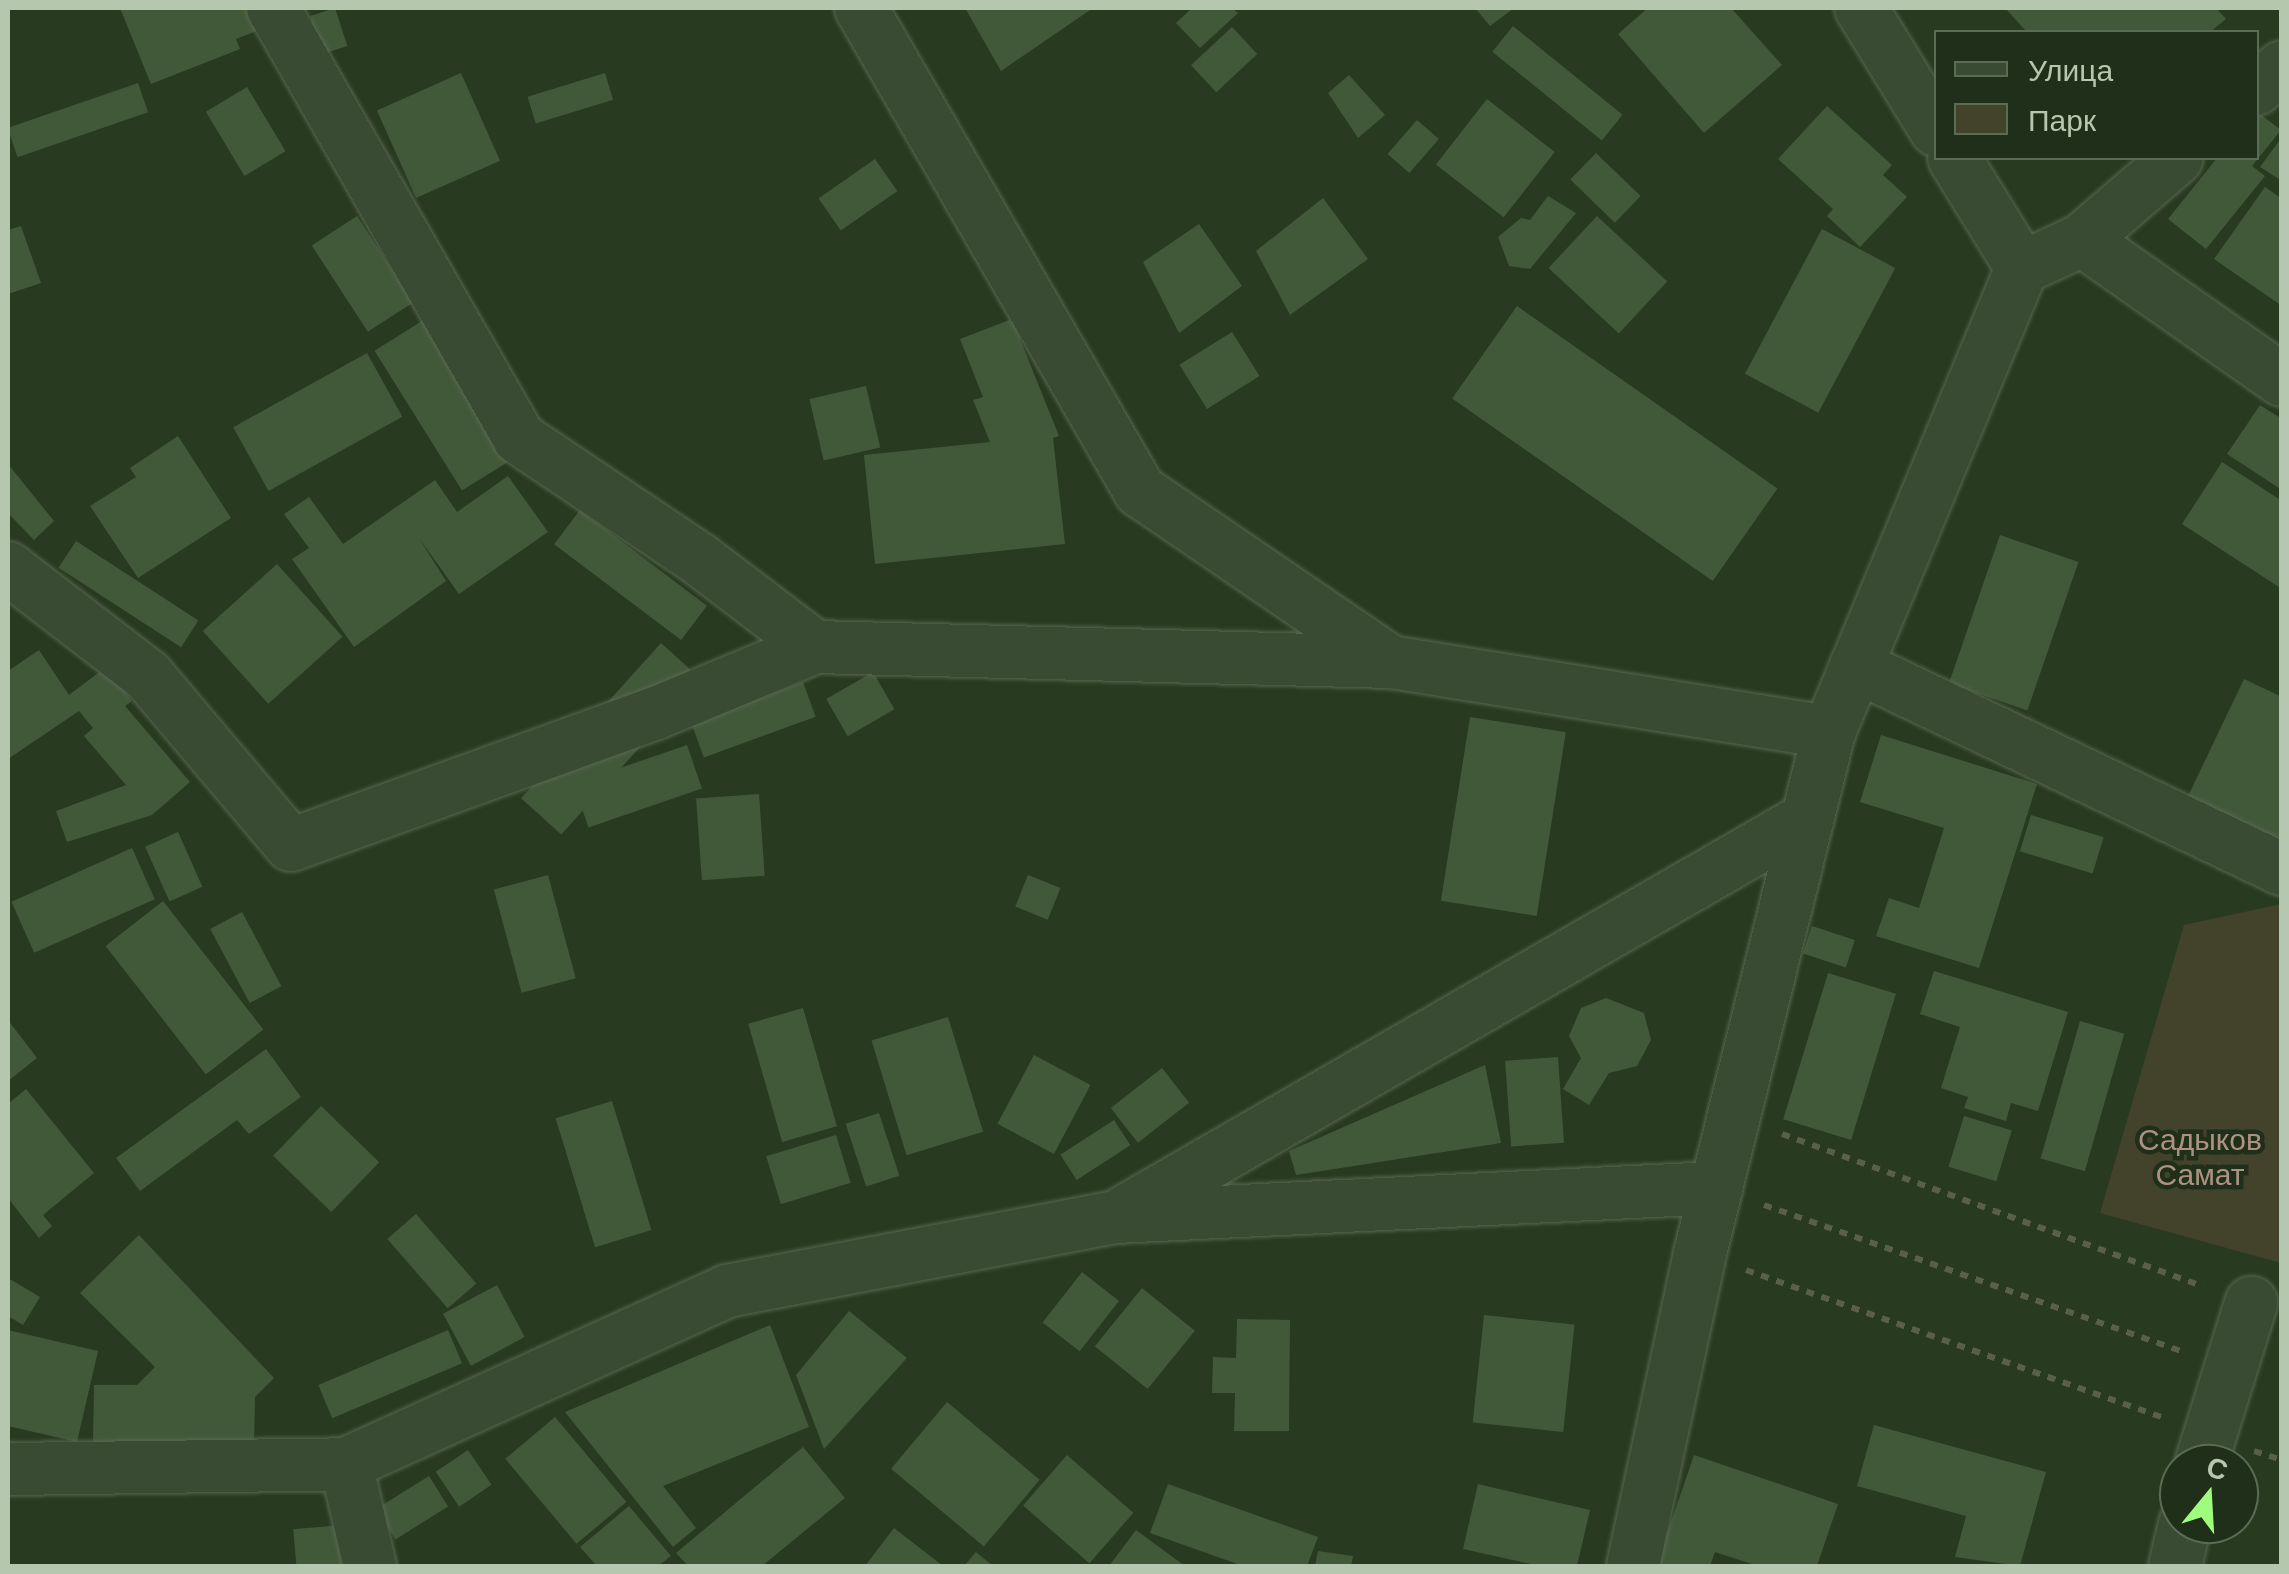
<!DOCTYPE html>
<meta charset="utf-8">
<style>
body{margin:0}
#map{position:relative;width:2289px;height:1574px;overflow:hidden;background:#283a20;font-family:Barlow,sans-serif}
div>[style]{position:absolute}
.green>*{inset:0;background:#43432b}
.building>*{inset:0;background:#425939;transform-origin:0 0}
.path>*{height:6px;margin-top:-3px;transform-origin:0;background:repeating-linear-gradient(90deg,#586046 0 8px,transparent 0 16px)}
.roads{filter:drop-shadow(0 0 2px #586851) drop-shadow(0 0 2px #586851)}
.minor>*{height:52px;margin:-26px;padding:0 26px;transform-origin:26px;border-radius:26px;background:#3a4b34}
span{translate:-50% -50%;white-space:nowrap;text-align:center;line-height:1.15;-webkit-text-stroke:9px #1f2f19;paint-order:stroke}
.park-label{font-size:30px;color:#ad9283}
.frame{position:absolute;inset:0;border:10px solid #b5c7ae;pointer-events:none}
.legend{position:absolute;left:1934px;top:30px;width:325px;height:130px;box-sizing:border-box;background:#1f2f19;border:2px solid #5b6c55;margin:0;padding:12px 18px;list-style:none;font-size:30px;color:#b5c7ae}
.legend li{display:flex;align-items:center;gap:20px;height:50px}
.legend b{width:50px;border:2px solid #5b6c55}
.north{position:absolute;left:2159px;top:1444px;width:100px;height:100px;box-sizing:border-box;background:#1f2f19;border:2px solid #5b6c55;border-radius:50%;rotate:18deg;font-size:28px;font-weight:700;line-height:40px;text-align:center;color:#b5c7ae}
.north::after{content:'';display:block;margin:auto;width:35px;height:45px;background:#9efd7d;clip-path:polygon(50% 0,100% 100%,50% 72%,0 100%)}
</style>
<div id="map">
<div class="green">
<i style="clip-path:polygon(2281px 904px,2282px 904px,2281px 1263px,2100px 1213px,2184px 925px)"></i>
</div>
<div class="building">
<i style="clip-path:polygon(120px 8px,254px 8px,262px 29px,236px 39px,240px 49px,151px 84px)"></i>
<i style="left:335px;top:8px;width:40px;height:26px;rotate:72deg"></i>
<i style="clip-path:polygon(965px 8px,1093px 8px,1001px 71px)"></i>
<i style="clip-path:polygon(1192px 8px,1232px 8px,1238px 13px,1200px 48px,1176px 23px)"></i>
<i style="clip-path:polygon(1475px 8px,1514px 8px,1490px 26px)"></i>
<i style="clip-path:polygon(1648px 8px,1731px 8px,1782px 65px,1704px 133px,1618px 34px)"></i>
<i style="clip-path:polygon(2005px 8px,2216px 8px,2226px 19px,2210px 32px,2027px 32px)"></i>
<i style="left:1513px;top:26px;width:141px;height:33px;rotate:39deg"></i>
<i style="left:1232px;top:27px;width:37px;height:56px;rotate:47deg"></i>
<i style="left:461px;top:73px;width:96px;height:92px;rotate:66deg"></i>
<i style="left:605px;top:73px;width:28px;height:81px;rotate:73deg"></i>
<i style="clip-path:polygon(1349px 75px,1385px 115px,1358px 138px,1328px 93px)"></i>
<i style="left:138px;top:83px;width:31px;height:138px;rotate:71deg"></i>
<i style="left:247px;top:87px;width:75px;height:48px;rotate:59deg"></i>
<i style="left:1487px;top:99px;width:86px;height:83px;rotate:38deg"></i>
<i style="clip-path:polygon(1827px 106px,1892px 165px,1883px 175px,1907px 197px,1860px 247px,1827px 216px,1833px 209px,1778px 159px)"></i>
<i style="clip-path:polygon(2256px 111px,2281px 130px,2252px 166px,2265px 176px,2206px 249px,2168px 219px,2217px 158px,2256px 158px)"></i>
<i style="left:1417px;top:120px;width:29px;height:45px;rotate:41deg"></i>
<i style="clip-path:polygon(2282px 137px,2282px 181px,2260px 167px)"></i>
<i style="left:1596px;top:153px;width:62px;height:37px;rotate:44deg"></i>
<i style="left:875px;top:159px;width:39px;height:69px;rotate:55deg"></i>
<i style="clip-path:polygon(2265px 187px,2282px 199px,2282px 306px,2214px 259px)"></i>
<i style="clip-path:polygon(1548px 196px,1576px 213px,1530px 269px,1509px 266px,1498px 237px,1521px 218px,1530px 220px)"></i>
<i style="clip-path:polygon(1323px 198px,1368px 259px,1290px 315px,1256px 251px)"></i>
<i style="left:357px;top:216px;width:103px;height:54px;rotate:57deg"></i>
<i style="left:1597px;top:216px;width:96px;height:71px;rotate:43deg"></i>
<i style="clip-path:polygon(1199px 224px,1242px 286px,1179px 333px,1143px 262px)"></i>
<i style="clip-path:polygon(21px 226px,41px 283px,8px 294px,8px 230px)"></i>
<i style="left:1822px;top:229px;width:83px;height:164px;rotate:28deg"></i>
<i style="left:1517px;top:306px;width:318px;height:113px;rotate:35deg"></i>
<i style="clip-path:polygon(1012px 319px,1059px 436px,1053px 438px,1065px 544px,875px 564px,864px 455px,990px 442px,973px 400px,983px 397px,960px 339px)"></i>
<i style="left:422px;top:321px;width:165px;height:56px;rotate:58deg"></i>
<i style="left:1232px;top:332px;width:52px;height:62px;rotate:58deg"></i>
<i style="left:367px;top:353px;width:73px;height:153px;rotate:61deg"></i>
<i style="left:866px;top:386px;width:63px;height:58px;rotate:77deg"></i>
<i style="clip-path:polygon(2260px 405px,2282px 419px,2282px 490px,2227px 454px)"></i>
<i style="clip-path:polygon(178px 436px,231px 518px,138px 578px,90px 506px,136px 477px,130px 468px)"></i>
<i style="clip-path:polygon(2222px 462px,2282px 501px,2282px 589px,2182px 524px)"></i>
<i style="clip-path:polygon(8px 464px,54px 521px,34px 540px,8px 513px)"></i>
<i style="clip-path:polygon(508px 476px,548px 532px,459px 594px,419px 538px,446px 581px,354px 647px,292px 559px,309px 548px,284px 514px,309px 497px,343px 544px,435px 480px,457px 512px)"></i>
<i style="left:580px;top:510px;width:159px;height:43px;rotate:37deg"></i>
<i style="left:2000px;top:535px;width:83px;height:157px;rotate:19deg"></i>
<i style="left:76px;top:541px;width:146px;height:32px;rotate:33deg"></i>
<i style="left:277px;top:564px;width:98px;height:100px;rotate:48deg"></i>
<i style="left:661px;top:643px;width:54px;height:209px;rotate:42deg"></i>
<i style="clip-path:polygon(39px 650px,69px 695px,106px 667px,132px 701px,125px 706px,190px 782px,152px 815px,67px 842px,56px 811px,126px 785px,84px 736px,93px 728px,79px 711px,8px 759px,8px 671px)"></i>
<i style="left:873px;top:672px;width:43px;height:54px;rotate:60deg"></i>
<i style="clip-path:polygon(2244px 679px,2282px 697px,2282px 847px,2179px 815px)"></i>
<i style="left:803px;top:682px;width:37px;height:119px;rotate:70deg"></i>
<i style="left:1470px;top:717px;width:97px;height:186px;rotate:9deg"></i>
<i style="clip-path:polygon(1881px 735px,2037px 784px,1979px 968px,1876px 936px,1889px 898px,1919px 908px,1944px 828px,1860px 802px)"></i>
<i style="left:687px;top:745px;width:46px;height:120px;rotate:71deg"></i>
<i style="left:759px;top:794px;width:82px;height:63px;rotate:86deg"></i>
<i style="left:2031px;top:815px;width:76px;height:38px;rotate:17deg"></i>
<i style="left:178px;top:832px;width:60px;height:36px;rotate:66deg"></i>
<i style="left:132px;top:848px;width:56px;height:132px;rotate:66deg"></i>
<i style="left:548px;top:875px;width:107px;height:56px;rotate:75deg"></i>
<i style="left:1028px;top:875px;width:35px;height:34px;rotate:22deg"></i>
<i style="left:163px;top:901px;width:163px;height:73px;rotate:52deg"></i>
<i style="left:242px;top:912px;width:84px;height:36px;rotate:62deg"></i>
<i style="left:1812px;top:926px;width:45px;height:29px;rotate:18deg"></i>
<i style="clip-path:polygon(1934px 971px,2068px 1012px,2038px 1111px,2011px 1103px,2006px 1121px,1964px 1108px,1968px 1097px,1941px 1088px,1960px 1027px,1920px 1014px)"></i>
<i style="left:1828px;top:973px;width:71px;height:153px;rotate:17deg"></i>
<i style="clip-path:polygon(1606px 998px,1644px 1013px,1651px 1040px,1637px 1066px,1609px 1073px,1589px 1105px,1563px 1089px,1581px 1058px,1569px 1036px,1581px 1008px)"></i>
<i style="left:803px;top:1008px;width:123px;height:57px;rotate:74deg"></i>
<i style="left:948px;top:1017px;width:120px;height:80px;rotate:73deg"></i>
<i style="clip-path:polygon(8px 1020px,37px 1058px,8px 1081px)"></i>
<i style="left:2080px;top:1021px;width:46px;height:143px;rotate:16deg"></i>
<i style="clip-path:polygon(266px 1049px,301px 1097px,249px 1134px,237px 1120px,140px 1191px,116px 1158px)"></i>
<i style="left:1034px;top:1055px;width:64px;height:78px;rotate:28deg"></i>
<i style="left:1558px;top:1057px;width:86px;height:53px;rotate:86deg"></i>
<i style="clip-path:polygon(1485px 1065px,1501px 1143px,1296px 1175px,1289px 1151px)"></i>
<i style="left:1162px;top:1068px;width:44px;height:65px;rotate:52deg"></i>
<i style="clip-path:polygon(26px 1089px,94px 1173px,43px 1215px,52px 1226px,39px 1238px,8px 1198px,8px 1104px)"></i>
<i style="left:612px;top:1101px;width:135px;height:59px;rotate:73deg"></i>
<i style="left:321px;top:1106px;width:81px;height:69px;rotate:44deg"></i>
<i style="left:879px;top:1113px;width:66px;height:35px;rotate:72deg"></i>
<i style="left:1964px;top:1116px;width:50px;height:53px;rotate:17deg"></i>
<i style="left:1114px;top:1120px;width:30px;height:64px;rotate:57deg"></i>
<i style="left:836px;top:1135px;width:50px;height:73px;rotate:73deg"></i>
<i style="left:416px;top:1214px;width:92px;height:38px;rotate:49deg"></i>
<i style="clip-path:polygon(139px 1235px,274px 1378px,255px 1397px,254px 1447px,93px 1442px,94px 1385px,137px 1385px,155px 1367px,80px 1293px)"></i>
<i style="left:1082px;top:1272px;width:47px;height:64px;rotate:38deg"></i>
<i style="clip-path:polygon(8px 1278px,40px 1297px,23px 1325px,8px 1316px)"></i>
<i style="left:497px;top:1285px;width:59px;height:61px;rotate:62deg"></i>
<i style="left:1142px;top:1288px;width:68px;height:75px;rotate:39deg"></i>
<i style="clip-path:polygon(849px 1311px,907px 1358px,824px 1449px,796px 1375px)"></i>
<i style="left:1484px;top:1315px;width:91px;height:108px;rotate:6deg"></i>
<i style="clip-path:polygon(1237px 1319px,1290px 1320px,1289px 1431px,1234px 1431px,1235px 1393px,1212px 1393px,1213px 1357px,1236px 1358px)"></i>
<i style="clip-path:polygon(770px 1325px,809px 1427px,663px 1486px,696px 1528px,673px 1547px,565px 1412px)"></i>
<i style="clip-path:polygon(8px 1330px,98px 1351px,77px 1442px,8px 1426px)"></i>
<i style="left:448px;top:1330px;width:36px;height:141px;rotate:67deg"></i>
<i style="left:947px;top:1402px;width:121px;height:87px;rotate:40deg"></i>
<i style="left:555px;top:1417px;width:111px;height:65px;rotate:50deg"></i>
<i style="clip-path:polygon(1874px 1425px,2046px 1472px,2020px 1566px,1955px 1557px,1966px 1516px,1857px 1486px)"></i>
<i style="clip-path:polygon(803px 1447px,845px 1498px,762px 1566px,688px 1566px,676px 1553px)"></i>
<i style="left:468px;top:1450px;width:42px;height:39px;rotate:56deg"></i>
<i style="left:1067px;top:1455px;width:88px;height:67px;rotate:41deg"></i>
<i style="clip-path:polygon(1694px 1455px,1838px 1504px,1817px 1566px,1758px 1566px,1715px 1552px,1710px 1566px,1656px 1566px)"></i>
<i style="left:429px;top:1476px;width:36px;height:62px;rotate:58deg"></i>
<i style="clip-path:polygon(1168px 1484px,1318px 1537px,1307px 1566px,1243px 1566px,1150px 1533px)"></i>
<i style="clip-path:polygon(1478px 1484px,1590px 1510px,1577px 1566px,1540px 1566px,1463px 1549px)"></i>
<i style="clip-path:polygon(629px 1506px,671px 1556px,658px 1566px,597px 1566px,580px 1547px)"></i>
<i style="left:353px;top:1524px;width:42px;height:60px;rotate:85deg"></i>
<i style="clip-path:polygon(894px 1528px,943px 1566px,865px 1566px)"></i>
<i style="clip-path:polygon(1136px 1530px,1185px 1566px,1109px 1566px)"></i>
<i style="clip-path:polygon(1318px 1551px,1353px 1556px,1351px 1566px,1315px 1566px)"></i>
<i style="clip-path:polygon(976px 1552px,993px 1566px,964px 1566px)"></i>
</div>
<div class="path">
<i style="left:1782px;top:1134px;width:448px;rotate:19.9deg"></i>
<i style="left:1764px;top:1205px;width:447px;rotate:19.3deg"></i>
<i style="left:1746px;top:1270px;width:442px;rotate:19.5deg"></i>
<i style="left:2254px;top:1451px;width:29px;rotate:18deg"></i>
</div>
<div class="roads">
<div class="minor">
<i style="left:273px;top:8px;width:495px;rotate:60.2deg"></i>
<i style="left:519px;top:438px;width:217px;rotate:33.9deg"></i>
<i style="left:699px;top:559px;width:146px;rotate:37.2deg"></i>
<i style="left:815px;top:647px;width:576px;rotate:1.49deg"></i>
<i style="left:1391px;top:662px;width:444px;rotate:9.1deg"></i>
<i style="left:861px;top:8px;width:558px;rotate:59.99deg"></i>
<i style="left:1140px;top:491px;width:304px;rotate:34.3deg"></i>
<i style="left:1861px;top:8px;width:143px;rotate:58.4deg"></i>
<i style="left:2256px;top:89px;width:34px;rotate:-40deg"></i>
<i style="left:2082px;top:240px;width:125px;rotate:-40.8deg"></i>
<i style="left:2022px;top:268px;width:66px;rotate:-25deg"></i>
<i style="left:2082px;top:240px;width:244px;rotate:35deg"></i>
<i style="left:8px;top:568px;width:177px;rotate:37.6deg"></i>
<i style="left:148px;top:676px;width:221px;rotate:49.8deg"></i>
<i style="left:291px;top:845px;width:388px;rotate:-19.9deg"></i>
<i style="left:656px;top:713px;width:172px;rotate:-22.5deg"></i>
<i style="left:1856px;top:666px;width:472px;rotate:25.5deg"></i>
<i style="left:1126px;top:1211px;width:787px;rotate:-29.95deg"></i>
<i style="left:346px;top:1464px;width:105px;rotate:76.8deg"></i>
<i style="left:2201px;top:1464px;width:169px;rotate:-72.7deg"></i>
<i style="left:8px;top:1469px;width:338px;rotate:-0.8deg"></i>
<i style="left:346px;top:1464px;width:418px;rotate:-24.4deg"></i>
<i style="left:727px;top:1291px;width:396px;rotate:-10.8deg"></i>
<i style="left:1116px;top:1217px;width:601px;rotate:-2.77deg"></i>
<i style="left:1633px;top:1566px;width:320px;rotate:-77.9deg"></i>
<i style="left:1700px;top:1253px;width:537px;rotate:-76.09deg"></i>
<i style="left:1829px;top:732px;width:503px;rotate:-67.42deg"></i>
<i style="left:2022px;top:268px;width:129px;rotate:-121.7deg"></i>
<i style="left:2175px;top:1566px;width:43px;rotate:-76.6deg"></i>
</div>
</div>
<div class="park-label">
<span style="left:2200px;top:1155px">Садыков<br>Самат</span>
</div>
<div class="frame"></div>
<ul class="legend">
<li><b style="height:12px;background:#3a4b34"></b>Улица</li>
<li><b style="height:28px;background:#43432b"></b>Парк</li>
</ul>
<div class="north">С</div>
</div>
